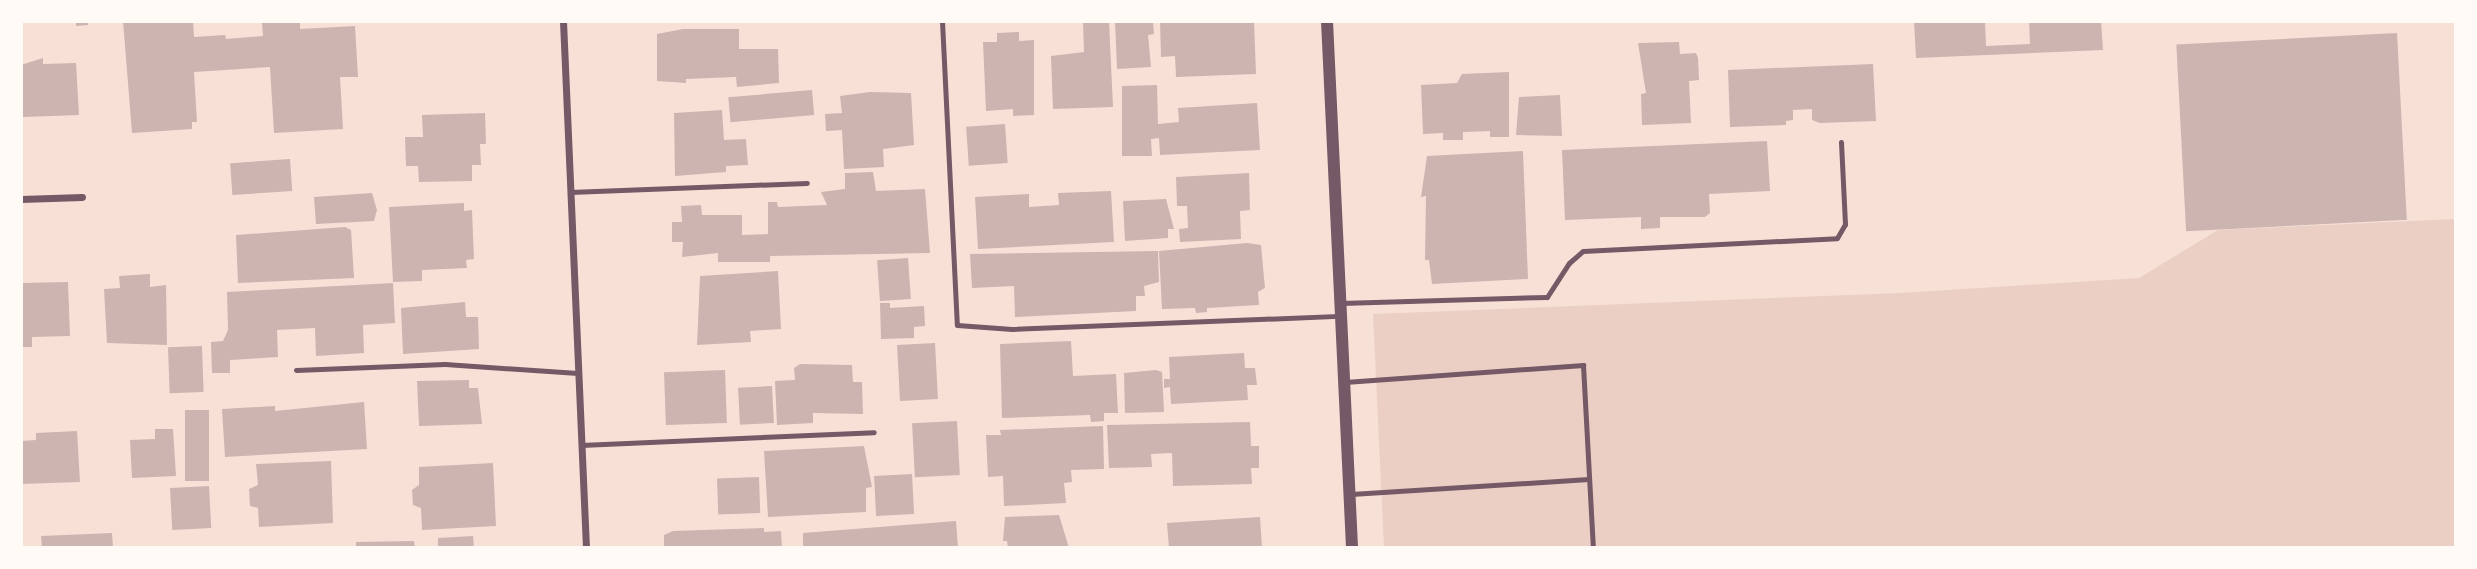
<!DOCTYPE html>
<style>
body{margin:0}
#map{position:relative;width:2477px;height:569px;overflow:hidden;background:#f7e1d7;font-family:"Noto Sans",sans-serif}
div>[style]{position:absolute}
.green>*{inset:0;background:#ebcfc5}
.building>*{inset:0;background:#ccb4b1;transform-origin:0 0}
.service>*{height:5px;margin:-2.5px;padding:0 2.5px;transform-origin:2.5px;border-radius:2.5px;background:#755966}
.minor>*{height:7px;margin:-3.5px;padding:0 3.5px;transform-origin:3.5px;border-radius:3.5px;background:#755966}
.tertiary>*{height:12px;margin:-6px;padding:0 6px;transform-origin:6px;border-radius:6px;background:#755966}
span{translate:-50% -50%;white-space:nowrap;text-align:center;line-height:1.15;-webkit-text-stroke:5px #fffaf5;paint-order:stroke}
.frame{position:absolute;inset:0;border:23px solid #fffaf5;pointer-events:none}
</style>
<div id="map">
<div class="green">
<i style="clip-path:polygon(2456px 219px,2456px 548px,1384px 548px,1373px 314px,1900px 293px,2139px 278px,2218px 230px)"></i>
</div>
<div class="building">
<i style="clip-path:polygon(76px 21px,88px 21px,88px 25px,76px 26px)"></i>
<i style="clip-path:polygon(123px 21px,193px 21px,194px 37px,225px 35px,226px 39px,263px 36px,262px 23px,300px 22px,300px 29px,355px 26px,358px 77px,340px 77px,343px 129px,274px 133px,270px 67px,194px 72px,197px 122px,192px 122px,192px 129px,132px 133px)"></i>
<i style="clip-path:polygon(1083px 21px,1109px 21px,1113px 107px,1053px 109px,1051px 56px,1084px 52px)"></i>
<i style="clip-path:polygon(1115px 21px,1153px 21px,1154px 34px,1148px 35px,1151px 67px,1117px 69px)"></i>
<i style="clip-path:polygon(1160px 21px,1254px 21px,1256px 74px,1176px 77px,1175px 56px,1161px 57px)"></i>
<i style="clip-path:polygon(1914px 21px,1985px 21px,1986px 46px,2030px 44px,2029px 21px,2101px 21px,2103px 50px,1916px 58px)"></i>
<i style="clip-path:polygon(683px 29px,739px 29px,739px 49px,778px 49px,779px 83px,737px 87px,736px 77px,686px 79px,686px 83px,657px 81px,657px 34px)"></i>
<i style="clip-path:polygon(1019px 32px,1019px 41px,1034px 40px,1034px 115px,1013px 116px,1013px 109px,986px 111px,983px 42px,997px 42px,997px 33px)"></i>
<i style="left:2397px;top:33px;width:187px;height:221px;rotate:87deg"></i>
<i style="clip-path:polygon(1679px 42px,1680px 54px,1696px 53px,1698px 58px,1699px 80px,1689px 81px,1691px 123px,1642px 125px,1641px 94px,1646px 93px,1638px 43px)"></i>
<i style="clip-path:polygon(43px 58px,43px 64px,76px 63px,79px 115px,23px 117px,21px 65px)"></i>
<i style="clip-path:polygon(1873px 64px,1876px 121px,1820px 123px,1812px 120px,1812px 109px,1793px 110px,1793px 120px,1786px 121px,1786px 125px,1730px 127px,1728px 70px)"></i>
<i style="clip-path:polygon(1509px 72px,1509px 137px,1490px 137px,1490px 131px,1463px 132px,1463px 140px,1443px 140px,1443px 133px,1423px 134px,1421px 85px,1457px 83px,1462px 74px)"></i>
<i style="clip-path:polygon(1157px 85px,1158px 124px,1179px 122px,1178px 108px,1257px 103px,1260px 150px,1160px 155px,1159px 138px,1151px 139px,1152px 156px,1122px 156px,1122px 86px)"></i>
<i style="left:812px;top:90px;width:25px;height:84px;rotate:85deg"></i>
<i style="clip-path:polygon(870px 92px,911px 93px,914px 145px,883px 149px,884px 167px,844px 169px,842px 130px,826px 131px,825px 114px,842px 113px,840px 96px)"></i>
<i style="clip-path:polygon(1560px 95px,1562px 136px,1516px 135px,1519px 97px)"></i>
<i style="clip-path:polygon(722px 110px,724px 140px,746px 139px,748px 165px,726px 166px,726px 172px,675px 176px,674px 113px)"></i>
<i style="clip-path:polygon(485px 113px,486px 144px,480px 144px,481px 165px,472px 165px,472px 181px,419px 182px,418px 166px,406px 166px,405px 137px,423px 137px,422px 115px)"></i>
<i style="left:1005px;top:124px;width:39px;height:39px;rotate:86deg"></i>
<i style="clip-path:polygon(1767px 141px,1770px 191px,1709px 194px,1710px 213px,1705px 217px,1660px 217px,1660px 228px,1641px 229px,1641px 217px,1565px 220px,1562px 150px)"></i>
<i style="clip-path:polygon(1523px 151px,1528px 279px,1432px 284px,1429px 260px,1425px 260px,1426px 196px,1421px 197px,1427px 156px)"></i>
<i style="left:290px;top:159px;width:32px;height:60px;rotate:86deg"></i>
<i style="clip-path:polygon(873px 172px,876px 191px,925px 189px,930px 253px,770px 256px,770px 262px,718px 262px,718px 253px,682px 257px,683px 242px,672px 242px,672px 222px,682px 222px,681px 206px,701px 205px,702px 215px,742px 215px,742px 235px,768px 234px,768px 202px,777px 202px,778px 207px,827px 205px,821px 192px,845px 189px,845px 173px)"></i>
<i style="clip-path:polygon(1249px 173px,1250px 210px,1240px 211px,1241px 239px,1180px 242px,1179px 229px,1188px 228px,1187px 206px,1177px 206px,1176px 177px)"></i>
<i style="clip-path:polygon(1111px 191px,1114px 242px,978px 249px,975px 197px,1029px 194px,1029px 207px,1059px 205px,1058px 193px)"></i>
<i style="clip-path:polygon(372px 193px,377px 210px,374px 221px,316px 224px,314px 197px)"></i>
<i style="clip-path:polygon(1166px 199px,1174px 229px,1168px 229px,1168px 238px,1125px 241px,1123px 201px)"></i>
<i style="clip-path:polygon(464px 203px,464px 211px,472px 210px,474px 259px,466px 260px,467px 268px,422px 270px,422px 281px,393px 282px,389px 207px)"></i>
<i style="clip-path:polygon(345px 227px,351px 230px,354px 278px,238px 283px,236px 235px)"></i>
<i style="clip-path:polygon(1247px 243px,1261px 245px,1265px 288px,1258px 292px,1259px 305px,1207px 308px,1207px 312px,1196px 313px,1195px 308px,1162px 309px,1159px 251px)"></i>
<i style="clip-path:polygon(1158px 251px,1159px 282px,1144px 286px,1145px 296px,1136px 296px,1136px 311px,1015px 317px,1014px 286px,972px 288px,970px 254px)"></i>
<i style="left:908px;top:258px;width:41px;height:31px;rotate:86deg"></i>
<i style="clip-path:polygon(778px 271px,781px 329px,750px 331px,751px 342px,697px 345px,700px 276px)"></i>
<i style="clip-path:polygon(150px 274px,150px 287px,166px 285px,167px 345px,107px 343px,104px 289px,120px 288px,119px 276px)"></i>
<i style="clip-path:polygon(68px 282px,70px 336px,32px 337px,32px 347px,21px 347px,21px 283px)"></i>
<i style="clip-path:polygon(393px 283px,395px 323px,363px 325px,364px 353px,316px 356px,315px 328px,277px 330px,278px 357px,230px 360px,230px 373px,212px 373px,211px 342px,223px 341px,228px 330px,227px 292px)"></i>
<i style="clip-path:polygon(465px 302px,466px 317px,478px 317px,479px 349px,403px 354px,401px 308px)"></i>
<i style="clip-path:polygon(880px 303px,890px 303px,890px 308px,924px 306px,925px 326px,914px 327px,914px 338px,881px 339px)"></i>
<i style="clip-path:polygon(1071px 341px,1073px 376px,1116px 374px,1118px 413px,1104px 413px,1104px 421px,1091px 422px,1090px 415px,1002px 418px,1000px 344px)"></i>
<i style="left:935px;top:343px;width:56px;height:38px;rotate:87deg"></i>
<i style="left:202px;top:346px;width:46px;height:34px;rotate:88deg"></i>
<i style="clip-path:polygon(1244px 353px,1245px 368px,1255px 368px,1257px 385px,1247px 385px,1248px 400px,1171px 404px,1170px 387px,1164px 388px,1164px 379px,1170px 379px,1169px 357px)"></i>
<i style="clip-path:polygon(800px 364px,852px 365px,853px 382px,862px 382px,863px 414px,813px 413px,813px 423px,777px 425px,775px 381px,795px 380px,794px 368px)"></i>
<i style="left:725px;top:370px;width:53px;height:61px;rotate:88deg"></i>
<i style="clip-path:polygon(1156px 370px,1162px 372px,1164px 412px,1125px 413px,1124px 373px)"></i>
<i style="clip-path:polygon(469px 380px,469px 388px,478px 388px,482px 424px,419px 426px,417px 381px)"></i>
<i style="left:772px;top:386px;width:37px;height:34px;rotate:87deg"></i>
<i style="clip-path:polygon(364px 402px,367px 449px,225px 457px,222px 409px,275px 406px,275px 411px)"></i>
<i style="left:185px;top:410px;width:24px;height:71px"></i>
<i style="left:957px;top:421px;width:54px;height:45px;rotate:87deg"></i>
<i style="clip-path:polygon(1250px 422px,1251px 446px,1259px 446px,1259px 468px,1251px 468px,1252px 484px,1173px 486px,1172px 453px,1151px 454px,1152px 467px,1109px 468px,1107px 425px)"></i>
<i style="clip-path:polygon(1103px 426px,1104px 469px,1071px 470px,1072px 482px,1064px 483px,1066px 503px,1004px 506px,1003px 476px,988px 477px,986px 435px,1001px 435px,1000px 430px)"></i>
<i style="clip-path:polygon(155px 429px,173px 429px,176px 476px,132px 478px,130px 440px,155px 439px)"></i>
<i style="clip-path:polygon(77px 431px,80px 482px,21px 484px,21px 441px,36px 440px,36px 433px)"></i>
<i style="clip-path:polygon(864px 446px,872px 487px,866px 488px,866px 512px,768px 517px,764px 451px)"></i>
<i style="clip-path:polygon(331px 461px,333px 523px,259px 527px,258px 508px,250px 506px,249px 489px,258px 485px,256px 464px)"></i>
<i style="clip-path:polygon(493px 463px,496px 526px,422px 530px,421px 508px,413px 505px,412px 490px,419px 485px,419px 467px)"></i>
<i style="left:912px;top:474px;width:40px;height:38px;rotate:87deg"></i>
<i style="left:759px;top:477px;width:36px;height:42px;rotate:88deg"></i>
<i style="left:209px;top:486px;width:42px;height:39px;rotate:87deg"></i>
<i style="clip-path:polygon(1059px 515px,1069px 548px,1008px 548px,1007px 541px,1003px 541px,1005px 517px)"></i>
<i style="clip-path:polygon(1260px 517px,1262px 548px,1169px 548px,1167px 523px)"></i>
<i style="clip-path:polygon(956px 521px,958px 548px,803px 548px,803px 533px)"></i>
<i style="clip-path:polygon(764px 528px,764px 532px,781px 531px,782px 548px,664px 548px,664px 535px,673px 531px)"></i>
<i style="clip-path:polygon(112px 533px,113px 548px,42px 548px,41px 536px)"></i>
<i style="clip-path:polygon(473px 536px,474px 548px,438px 548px,438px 538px)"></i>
<i style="clip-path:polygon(414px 541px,415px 548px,356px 548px,356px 542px)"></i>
</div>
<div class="service">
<i style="left:942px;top:21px;width:304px;rotate:87.2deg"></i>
<i style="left:957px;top:325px;width:55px;rotate:4.2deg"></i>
<i style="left:1012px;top:329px;width:327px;rotate:-2.3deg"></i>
<i style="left:570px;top:192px;width:237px;rotate:-2.2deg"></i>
<i style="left:1341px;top:303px;width:206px;rotate:-1.7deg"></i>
<i style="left:1547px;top:297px;width:40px;rotate:-57.1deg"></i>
<i style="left:1569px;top:263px;width:18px;rotate:-41deg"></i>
<i style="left:1583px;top:251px;width:254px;rotate:-2.9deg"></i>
<i style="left:1837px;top:238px;width:16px;rotate:-60deg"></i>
<i style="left:1845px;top:224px;width:82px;rotate:-92.8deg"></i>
<i style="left:296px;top:370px;width:149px;rotate:-2.3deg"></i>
<i style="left:445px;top:364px;width:133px;rotate:3.9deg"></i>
<i style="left:1345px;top:382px;width:239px;rotate:-4.1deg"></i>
<i style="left:1583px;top:365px;width:183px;rotate:86.9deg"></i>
<i style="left:581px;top:445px;width:293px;rotate:-2.5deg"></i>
<i style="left:1351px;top:494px;width:238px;rotate:-3.6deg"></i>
</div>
<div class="minor">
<i style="left:563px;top:21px;width:528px;rotate:87.5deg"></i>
<i style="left:21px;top:199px;width:61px;rotate:-1.9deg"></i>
</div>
<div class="tertiary">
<i style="left:1327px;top:21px;width:528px;rotate:87.28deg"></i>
</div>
<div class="frame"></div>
</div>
